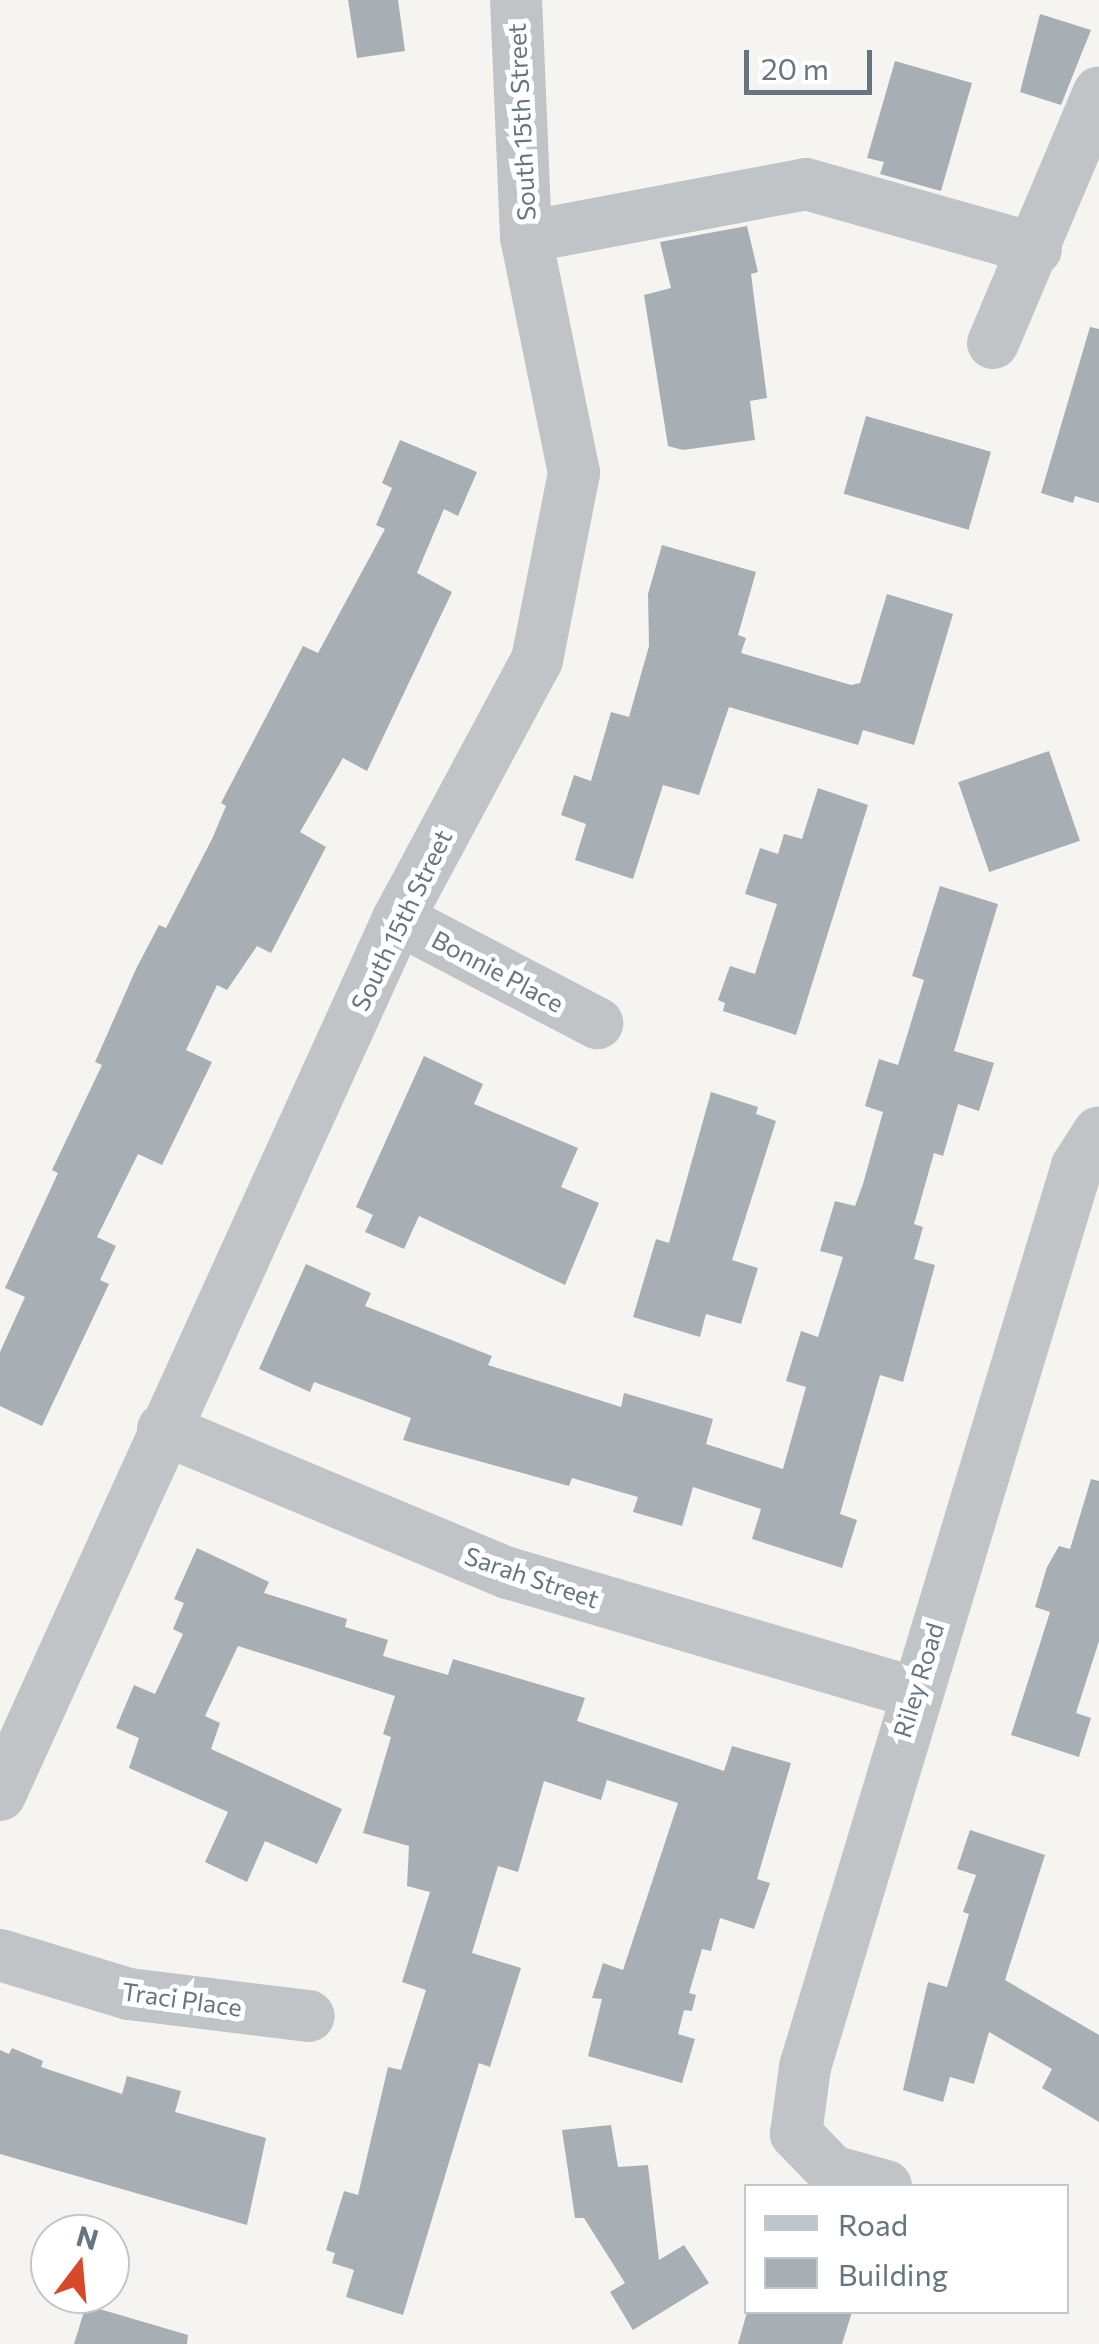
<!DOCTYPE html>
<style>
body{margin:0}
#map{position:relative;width:1099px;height:2344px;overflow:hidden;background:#f5f4f1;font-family:Commissioner,sans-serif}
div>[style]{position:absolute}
.building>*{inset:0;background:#a7afb4;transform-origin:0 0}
.minor>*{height:52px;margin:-26px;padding:0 26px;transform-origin:26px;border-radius:26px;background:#c0c4c7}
span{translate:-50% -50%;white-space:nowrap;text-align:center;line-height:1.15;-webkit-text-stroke:10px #fff;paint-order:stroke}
.street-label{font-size:25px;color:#657681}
.legend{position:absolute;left:744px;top:2184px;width:325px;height:130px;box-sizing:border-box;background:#fff;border:2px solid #c1c8cd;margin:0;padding:12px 18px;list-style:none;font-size:30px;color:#657681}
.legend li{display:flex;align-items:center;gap:20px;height:50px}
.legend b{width:50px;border:2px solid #c1c8cd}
.north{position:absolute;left:30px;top:2214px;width:100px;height:100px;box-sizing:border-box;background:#fff;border:2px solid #c1c8cd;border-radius:50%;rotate:16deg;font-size:28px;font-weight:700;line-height:40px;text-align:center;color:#657681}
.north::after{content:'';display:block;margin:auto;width:35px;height:45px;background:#da482c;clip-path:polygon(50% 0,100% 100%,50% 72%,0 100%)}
.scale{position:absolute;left:744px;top:50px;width:128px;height:45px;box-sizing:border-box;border:5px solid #657681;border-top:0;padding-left:12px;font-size:30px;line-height:35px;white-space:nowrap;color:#657681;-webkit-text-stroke:8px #fff;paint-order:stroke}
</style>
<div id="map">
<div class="building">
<i style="clip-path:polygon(348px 0,398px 0,405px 51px,357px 58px)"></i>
<i style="clip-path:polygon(1040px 14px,1091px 30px,1061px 105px,1020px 92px)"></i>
<i style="clip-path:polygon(895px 61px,972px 83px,941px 191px,880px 174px,884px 162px,867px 158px)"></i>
<i style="clip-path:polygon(747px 226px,758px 272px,751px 274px,767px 398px,750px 401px,755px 440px,683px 450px,668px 446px,644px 295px,671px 288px,660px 242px)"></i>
<i style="clip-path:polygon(1090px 327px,1099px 329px,1099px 503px,1075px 496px,1073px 503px,1041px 493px)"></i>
<i style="left:866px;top:416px;width:130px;height:81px;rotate:16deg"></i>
<i style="clip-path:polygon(400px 440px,477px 472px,458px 516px,444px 509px,417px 573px,452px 592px,367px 771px,343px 758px,300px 832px,326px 847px,271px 953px,257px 946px,227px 990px,217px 985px,186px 1050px,212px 1062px,162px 1165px,138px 1154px,97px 1237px,116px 1246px,100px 1280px,109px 1284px,42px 1426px,0 1406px,0 1352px,25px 1297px,5px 1288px,58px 1173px,52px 1170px,102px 1065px,95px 1062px,136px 969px,159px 925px,166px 928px,212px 839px,226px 806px,221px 803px,303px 646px,318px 653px,385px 529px,376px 525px,392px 488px,382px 483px)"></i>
<i style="clip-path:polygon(662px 545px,756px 572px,738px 635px,746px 638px,741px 653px,851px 685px,860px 683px,887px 594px,953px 614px,914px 745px,863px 730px,858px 745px,729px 707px,699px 795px,663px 785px,633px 879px,575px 860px,586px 824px,561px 815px,574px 775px,591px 781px,611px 712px,629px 717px,649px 646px,648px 594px)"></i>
<i style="left:1049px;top:751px;width:95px;height:96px;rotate:71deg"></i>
<i style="clip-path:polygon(818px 788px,868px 805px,796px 1035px,723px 1011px,725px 1003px,718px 1000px,730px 966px,755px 974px,777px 904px,745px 894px,760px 848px,778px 854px,784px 834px,802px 839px)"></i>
<i style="clip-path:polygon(940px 886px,998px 904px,954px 1051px,994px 1063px,979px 1111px,958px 1104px,943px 1156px,934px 1153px,914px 1224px,923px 1227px,914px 1259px,935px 1265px,903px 1382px,880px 1375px,840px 1514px,857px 1520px,842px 1568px,752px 1539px,761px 1509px,693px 1487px,682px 1526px,633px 1512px,638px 1497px,572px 1478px,569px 1486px,403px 1440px,411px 1418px,314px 1382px,310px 1392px,259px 1369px,306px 1264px,371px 1293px,365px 1306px,492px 1356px,488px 1365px,621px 1407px,624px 1393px,713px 1419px,706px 1444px,783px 1469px,806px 1387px,786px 1381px,801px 1331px,818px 1337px,843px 1257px,820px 1251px,835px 1201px,855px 1206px,863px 1184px,883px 1112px,865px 1106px,879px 1059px,898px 1065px,924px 980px,912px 976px)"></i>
<i style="clip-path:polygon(424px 1056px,483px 1084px,474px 1104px,578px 1148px,561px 1187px,599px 1203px,565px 1285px,419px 1216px,404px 1249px,365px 1232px,373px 1215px,356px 1207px)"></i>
<i style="clip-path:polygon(711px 1092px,758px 1107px,756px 1114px,776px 1121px,732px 1260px,758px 1268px,741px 1324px,706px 1314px,700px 1337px,633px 1317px,656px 1239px,669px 1243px)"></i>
<i style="clip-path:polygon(1091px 1479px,1099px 1481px,1099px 1641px,1076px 1713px,1091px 1718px,1079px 1757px,1011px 1735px,1050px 1612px,1035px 1607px,1047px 1567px,1059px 1546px,1070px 1549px)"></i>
<i style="clip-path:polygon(197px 1548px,269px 1582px,264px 1593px,347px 1619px,345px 1627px,388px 1640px,383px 1656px,448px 1675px,453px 1659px,585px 1698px,577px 1721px,724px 1771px,732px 1746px,791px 1763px,757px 1879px,770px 1883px,754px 1929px,720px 1918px,711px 1951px,702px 1949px,689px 1993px,696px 1995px,692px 2011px,684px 2010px,678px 2034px,695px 2039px,682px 2083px,588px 2056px,602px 1999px,592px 1998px,603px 1963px,623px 1970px,678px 1803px,607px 1780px,601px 1800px,544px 1781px,518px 1872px,498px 1866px,472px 1953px,521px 1968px,490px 2067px,479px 2063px,403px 2315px,346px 2297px,354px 2270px,332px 2263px,335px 2253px,326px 2250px,344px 2191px,358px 2195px,388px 2067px,401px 2070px,426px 1990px,402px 1982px,430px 1892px,407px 1886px,409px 1846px,363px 1833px,391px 1737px,383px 1734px,395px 1696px,238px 1646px,205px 1716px,220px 1723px,211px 1749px,342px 1809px,317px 1864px,265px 1841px,247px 1882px,205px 1862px,228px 1812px,129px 1768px,139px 1738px,116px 1728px,134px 1685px,155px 1694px,183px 1634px,173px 1629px,184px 1603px,174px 1599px)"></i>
<i style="clip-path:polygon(970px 1830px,1045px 1855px,1005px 1980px,1099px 2035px,1099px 2122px,1042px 2088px,1052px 2069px,989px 2032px,974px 2084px,950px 2077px,943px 2102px,903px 2090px,928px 1982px,947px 1987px,969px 1914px,963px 1912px,976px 1875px,957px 1869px)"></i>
<i style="clip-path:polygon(12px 2048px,43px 2061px,41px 2067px,122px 2094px,127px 2076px,181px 2091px,175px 2112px,266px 2138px,247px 2225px,0 2154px,0 2050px,9px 2054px)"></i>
<i style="clip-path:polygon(611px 2125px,618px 2167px,648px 2165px,659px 2260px,684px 2245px,709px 2283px,633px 2330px,610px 2292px,625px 2283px,584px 2218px,575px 2218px,562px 2130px)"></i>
<i style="clip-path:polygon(86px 2305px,188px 2335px,187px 2344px,74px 2344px)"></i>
<i style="clip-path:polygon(747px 2312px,852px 2312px,842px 2344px,738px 2344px)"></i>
</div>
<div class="minor">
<i style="left:526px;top:237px;width:285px;rotate:-10.7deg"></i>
<i style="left:806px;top:184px;width:239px;rotate:15.8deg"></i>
<i style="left:993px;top:343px;width:272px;rotate:-67.1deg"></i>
<i style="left:398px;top:919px;width:225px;rotate:27.6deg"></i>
<i style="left:163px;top:1429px;width:374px;rotate:22.7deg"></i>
<i style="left:508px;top:1573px;width:422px;rotate:16.4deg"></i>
<i style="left:0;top:1795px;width:962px;rotate:-65.57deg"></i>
<i style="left:398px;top:919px;width:294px;rotate:-61.8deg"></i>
<i style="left:537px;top:660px;width:191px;rotate:-78.8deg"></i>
<i style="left:574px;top:473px;width:241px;rotate:-101.5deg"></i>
<i style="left:526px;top:237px;width:237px;rotate:-92.4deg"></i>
<i style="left:0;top:1955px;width:135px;rotate:16.8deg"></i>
<i style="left:129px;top:1994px;width:181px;rotate:7deg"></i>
<i style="left:886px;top:2186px;width:56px;rotate:-164.5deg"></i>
<i style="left:832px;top:2171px;width:52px;rotate:-134.2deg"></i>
<i style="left:796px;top:2134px;width:68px;rotate:-82.3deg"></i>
<i style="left:805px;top:2067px;width:941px;rotate:-73.2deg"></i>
<i style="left:1077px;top:1166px;width:40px;rotate:-57.1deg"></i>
</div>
<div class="street-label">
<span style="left:521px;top:122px;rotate:-93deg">South 15th Street</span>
<span style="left:401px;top:920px;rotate:-64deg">South 15th Street</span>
<span style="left:498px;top:971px;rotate:28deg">Bonnie Place</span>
<span style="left:532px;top:1577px;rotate:19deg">Sarah Street</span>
<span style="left:918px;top:1680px;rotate:-73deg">Riley Road</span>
<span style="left:182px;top:1999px;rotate:8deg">Traci Place</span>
</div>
<ul class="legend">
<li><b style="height:12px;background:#c0c4c7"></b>Road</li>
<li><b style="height:28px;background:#a7afb4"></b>Building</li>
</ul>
<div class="north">N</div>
<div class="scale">20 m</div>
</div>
